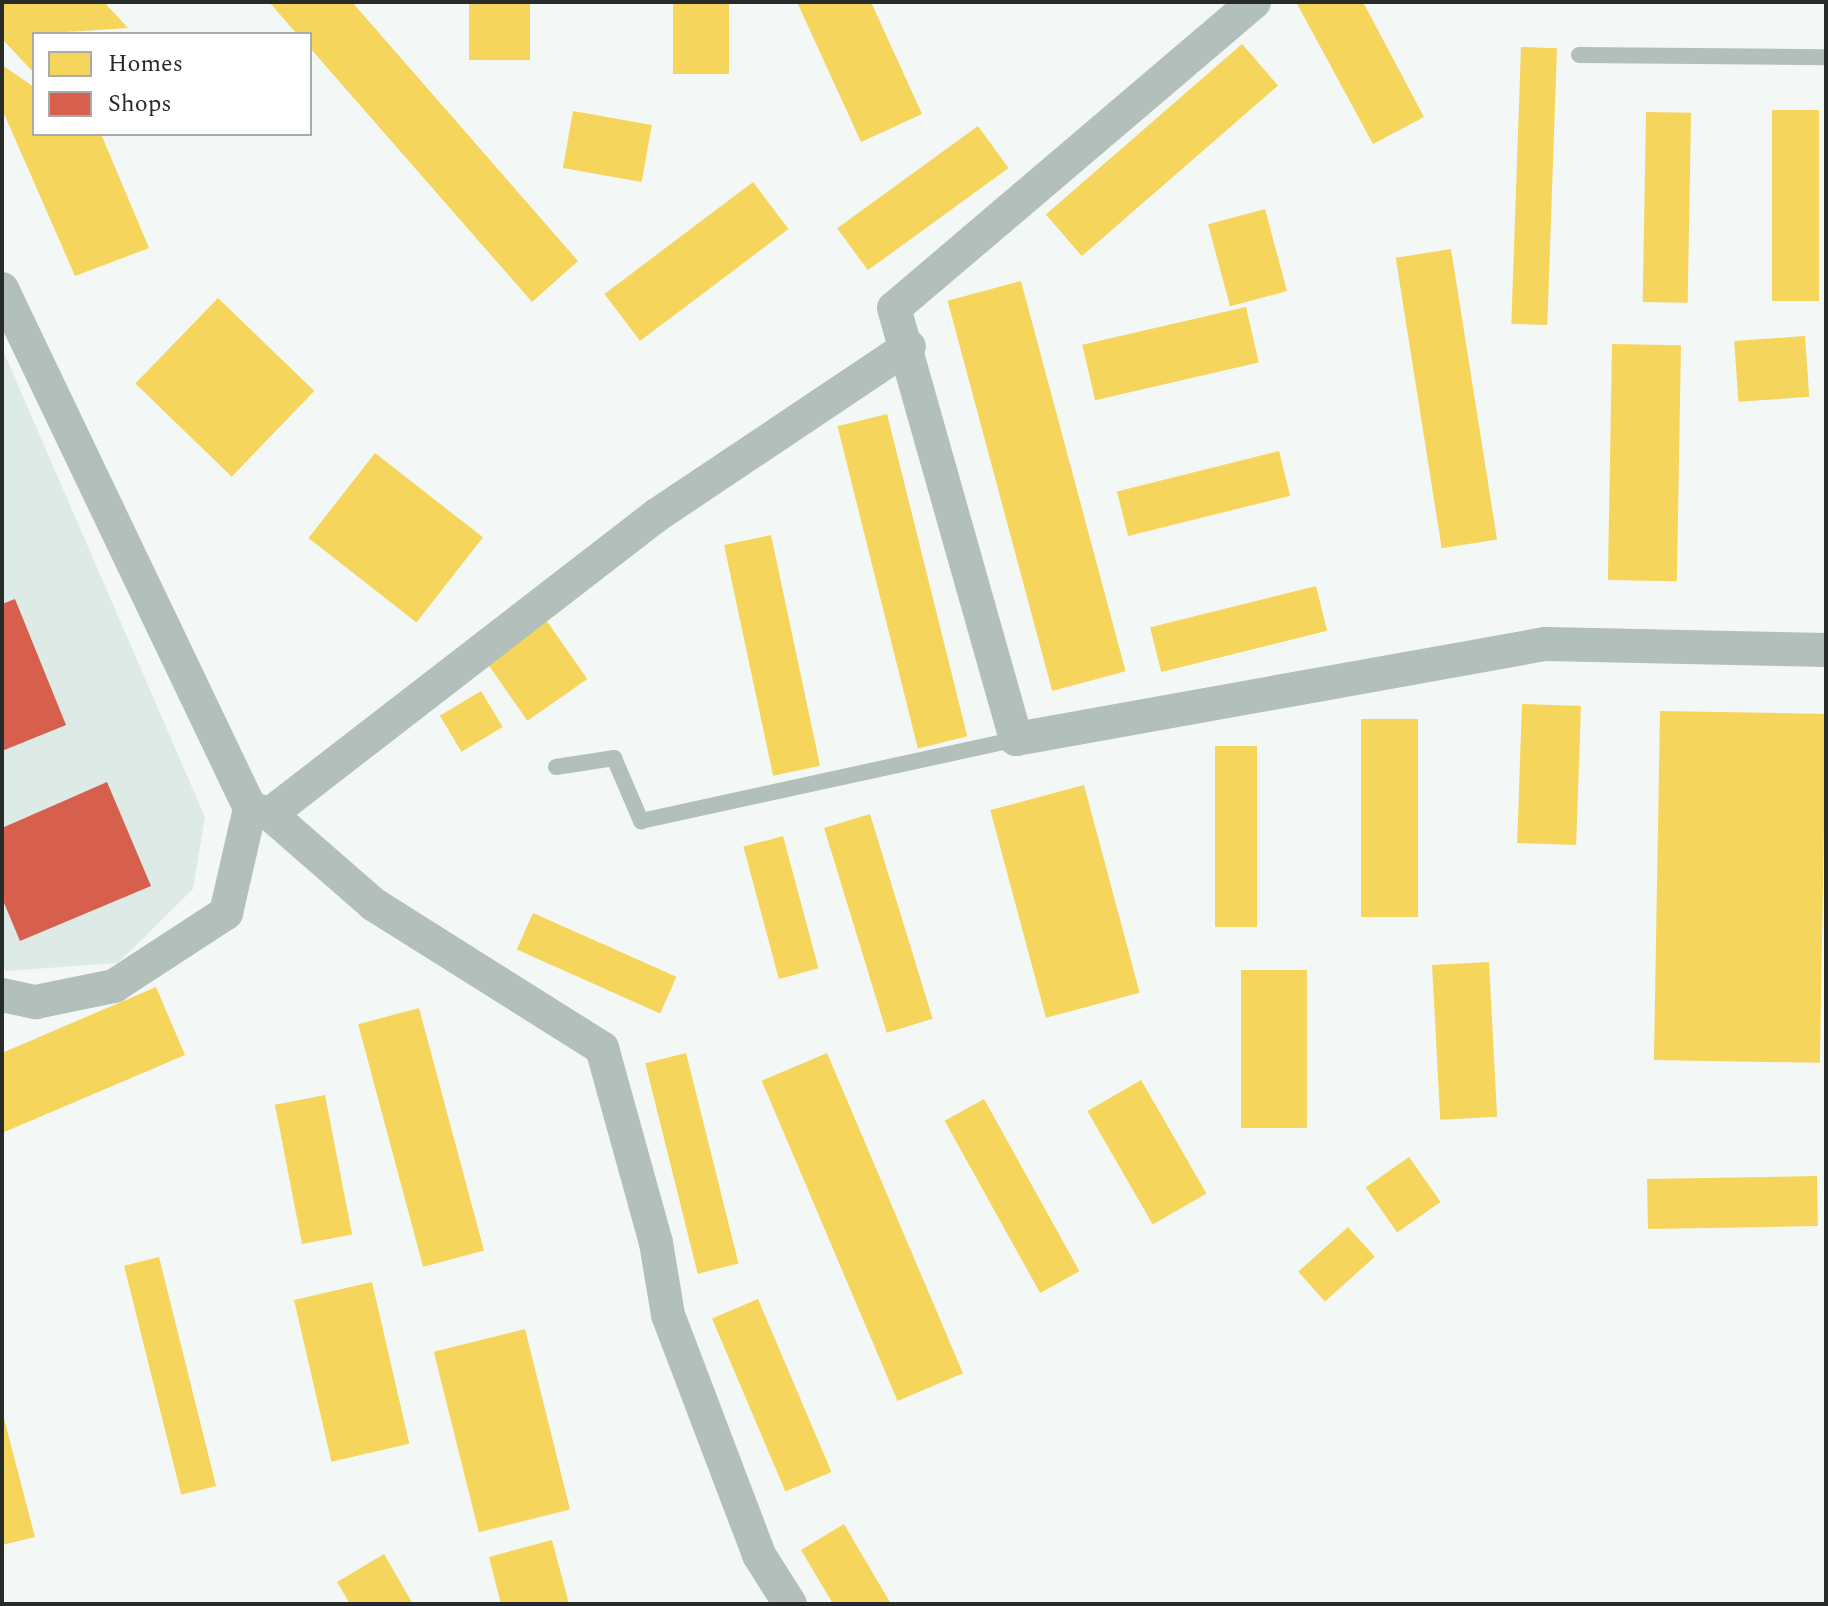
<!DOCTYPE html>
<style>
body{margin:0}
#map{position:relative;width:1828px;height:1606px;overflow:hidden;background:#f3f8f6;font-family:Spectral,serif}
div>[style]{position:absolute}
.built>*{inset:0;background:#deeae6}
.homes>*{inset:0;background:#f6d55c;transform-origin:0 0}
.shops>*{inset:0;background:#d6604d}
.service>*{height:16px;margin:-8px;padding:0 8px;transform-origin:8px;border-radius:8px;background:#b2bfbb}
.minor>*{height:34px;margin:-17px;padding:0 17px;transform-origin:17px;border-radius:17px;background:#b2bfbb}
span{translate:-50% -50%;white-space:nowrap;text-align:center;line-height:1.15;-webkit-text-stroke:8px #fff;paint-order:stroke}
.frame{position:absolute;inset:0;border:4px solid #272b2a;pointer-events:none}
.legend{position:absolute;left:32px;top:32px;width:280px;height:104px;box-sizing:border-box;background:#fff;border:2px solid #a9aaaa;margin:0;padding:10px 14px;list-style:none;font-size:24px;color:#272b2a}
.legend li{display:flex;align-items:center;gap:16px;height:40px}
.legend b{width:40px;border:2px solid #a9aaaa}
</style>
<div id="map">
<div class="built">
<i style="clip-path:polygon(2px 348px,205px 817px,193px 889px,118px 963px,6px 971px,2px 962px)"></i>
</div>
<div class="homes">
<i style="clip-path:polygon(2px 2px,104px 2px,128px 28px,34px 34px,34px 73px,2px 39px)"></i>
<i style="clip-path:polygon(269px 2px,352px 2px,578px 261px,532px 302px,310px 48px,310px 34px,297px 34px)"></i>
<i style="left:469px;top:2px;width:61px;height:58px"></i>
<i style="left:673px;top:2px;width:56px;height:72px"></i>
<i style="clip-path:polygon(797px 2px,871px 2px,922px 114px,861px 142px)"></i>
<i style="clip-path:polygon(1296px 2px,1363px 2px,1424px 117px,1373px 144px)"></i>
<i style="left:1242px;top:44px;width:55px;height:260px;rotate:49deg"></i>
<i style="left:1521px;top:47px;width:36px;height:277px;rotate:2deg"></i>
<i style="clip-path:polygon(2px 65px,34px 87px,34px 134px,101px 134px,149px 248px,75px 276px,2px 109px)"></i>
<i style="left:1772px;top:110px;width:47px;height:191px"></i>
<i style="left:573px;top:111px;width:80px;height:58px;rotate:10deg"></i>
<i style="left:1646px;top:112px;width:45px;height:190px;rotate:1deg"></i>
<i style="left:978px;top:126px;width:52px;height:174px;rotate:54deg"></i>
<i style="left:753px;top:182px;width:59px;height:186px;rotate:53deg"></i>
<i style="left:1265px;top:209px;width:85px;height:59px;rotate:75deg"></i>
<i style="left:1451px;top:249px;width:294px;height:56px;rotate:81deg"></i>
<i style="left:1021px;top:281px;width:404px;height:76px;rotate:75deg"></i>
<i style="left:218px;top:298px;width:134px;height:119px;rotate:44deg"></i>
<i style="left:1246px;top:307px;width:57px;height:168px;rotate:77deg"></i>
<i style="left:1805px;top:336px;width:61px;height:71px;rotate:86deg"></i>
<i style="left:1612px;top:344px;width:69px;height:236px;rotate:1deg"></i>
<i style="left:887px;top:414px;width:332px;height:51px;rotate:76deg"></i>
<i style="left:1279px;top:451px;width:46px;height:167px;rotate:76deg"></i>
<i style="left:375px;top:453px;width:137px;height:108px;rotate:38deg"></i>
<i style="left:771px;top:535px;width:236px;height:48px;rotate:78deg"></i>
<i style="left:1316px;top:586px;width:46px;height:171px;rotate:76deg"></i>
<i style="left:546px;top:620px;width:72px;height:73px;rotate:55deg"></i>
<i style="left:481px;top:691px;width:42px;height:48px;rotate:59deg"></i>
<i style="left:1522px;top:704px;width:59px;height:139px;rotate:2deg"></i>
<i style="left:1660px;top:711px;width:166px;height:349px;rotate:1deg"></i>
<i style="left:1361px;top:719px;width:57px;height:198px"></i>
<i style="left:1215px;top:746px;width:42px;height:181px"></i>
<i style="left:1084px;top:785px;width:215px;height:97px;rotate:75deg"></i>
<i style="left:870px;top:814px;width:214px;height:48px;rotate:73deg"></i>
<i style="left:783px;top:836px;width:137px;height:41px;rotate:75deg"></i>
<i style="left:533px;top:913px;width:157px;height:40px;rotate:24deg"></i>
<i style="left:1489px;top:962px;width:155px;height:57px;rotate:87deg"></i>
<i style="left:1241px;top:970px;width:66px;height:158px"></i>
<i style="clip-path:polygon(156px 987px,185px 1055px,2px 1133px,2px 1053px)"></i>
<i style="left:419px;top:1008px;width:251px;height:63px;rotate:75deg"></i>
<i style="left:686px;top:1053px;width:217px;height:42px;rotate:76deg"></i>
<i style="left:827px;top:1053px;width:348px;height:71px;rotate:67deg"></i>
<i style="left:1141px;top:1080px;width:131px;height:62px;rotate:60deg"></i>
<i style="left:325px;top:1095px;width:142px;height:51px;rotate:79deg"></i>
<i style="left:984px;top:1099px;width:197px;height:45px;rotate:61deg"></i>
<i style="left:1409px;top:1157px;width:55px;height:53px;rotate:55deg"></i>
<i style="left:1817px;top:1176px;width:50px;height:170px;rotate:89deg"></i>
<i style="left:1348px;top:1227px;width:40px;height:67px;rotate:48deg"></i>
<i style="left:159px;top:1257px;width:236px;height:36px;rotate:76deg"></i>
<i style="left:372px;top:1282px;width:166px;height:80px;rotate:77deg"></i>
<i style="left:758px;top:1299px;width:188px;height:50px;rotate:67deg"></i>
<i style="left:525px;top:1329px;width:186px;height:94px;rotate:76deg"></i>
<i style="clip-path:polygon(2px 1411px,35px 1537px,2px 1545px)"></i>
<i style="clip-path:polygon(844px 1524px,891px 1604px,833px 1604px,801px 1550px)"></i>
<i style="clip-path:polygon(552px 1540px,569px 1604px,501px 1604px,489px 1557px)"></i>
<i style="clip-path:polygon(384px 1554px,413px 1604px,350px 1604px,337px 1582px)"></i>
</div>
<div class="shops">
<i style="clip-path:polygon(15px 599px,66px 725px,2px 751px,2px 604px)"></i>
<i style="clip-path:polygon(107px 782px,151px 886px,20px 941px,2px 898px,2px 828px)"></i>
</div>
<div class="service">
<i style="left:1579px;top:55px;width:247px;rotate:0.5deg"></i>
<i style="left:556px;top:767px;width:59px;rotate:-8.8deg"></i>
<i style="left:614px;top:758px;width:69px;rotate:66.8deg"></i>
<i style="left:641px;top:821px;width:384px;rotate:-12.3deg"></i>
</div>
<div class="minor">
<i style="left:1254px;top:2px;width:472px;rotate:139.6deg"></i>
<i style="left:894px;top:308px;width:448px;rotate:74.2deg"></i>
<i style="left:1016px;top:739px;width:537px;rotate:-10.18deg"></i>
<i style="left:1545px;top:644px;width:281px;rotate:1.2deg"></i>
<i style="left:2px;top:289px;width:575px;rotate:64.46deg"></i>
<i style="left:250px;top:808px;width:21px;rotate:17deg"></i>
<i style="left:270px;top:814px;width:137px;rotate:41.1deg"></i>
<i style="left:373px;top:904px;width:271px;rotate:32.2deg"></i>
<i style="left:602px;top:1048px;width:202px;rotate:74.5deg"></i>
<i style="left:656px;top:1243px;width:73px;rotate:80.5deg"></i>
<i style="left:668px;top:1315px;width:257px;rotate:69.2deg"></i>
<i style="left:759px;top:1555px;width:58px;rotate:57.7deg"></i>
<i style="left:270px;top:814px;width:489px;rotate:-37.7deg"></i>
<i style="left:657px;top:515px;width:303px;rotate:-33.8deg"></i>
<i style="left:2px;top:995px;width:35px;rotate:12deg"></i>
<i style="left:36px;top:1002px;width:80px;rotate:-11.6deg"></i>
<i style="left:114px;top:986px;width:134px;rotate:-33.1deg"></i>
<i style="left:226px;top:913px;width:108px;rotate:-77.1deg"></i>
</div>
<div class="frame"></div>
<ul class="legend">
<li><b style="height:22px;background:#f6d55c"></b>Homes</li>
<li><b style="height:22px;background:#d6604d"></b>Shops</li>
</ul>
</div>
